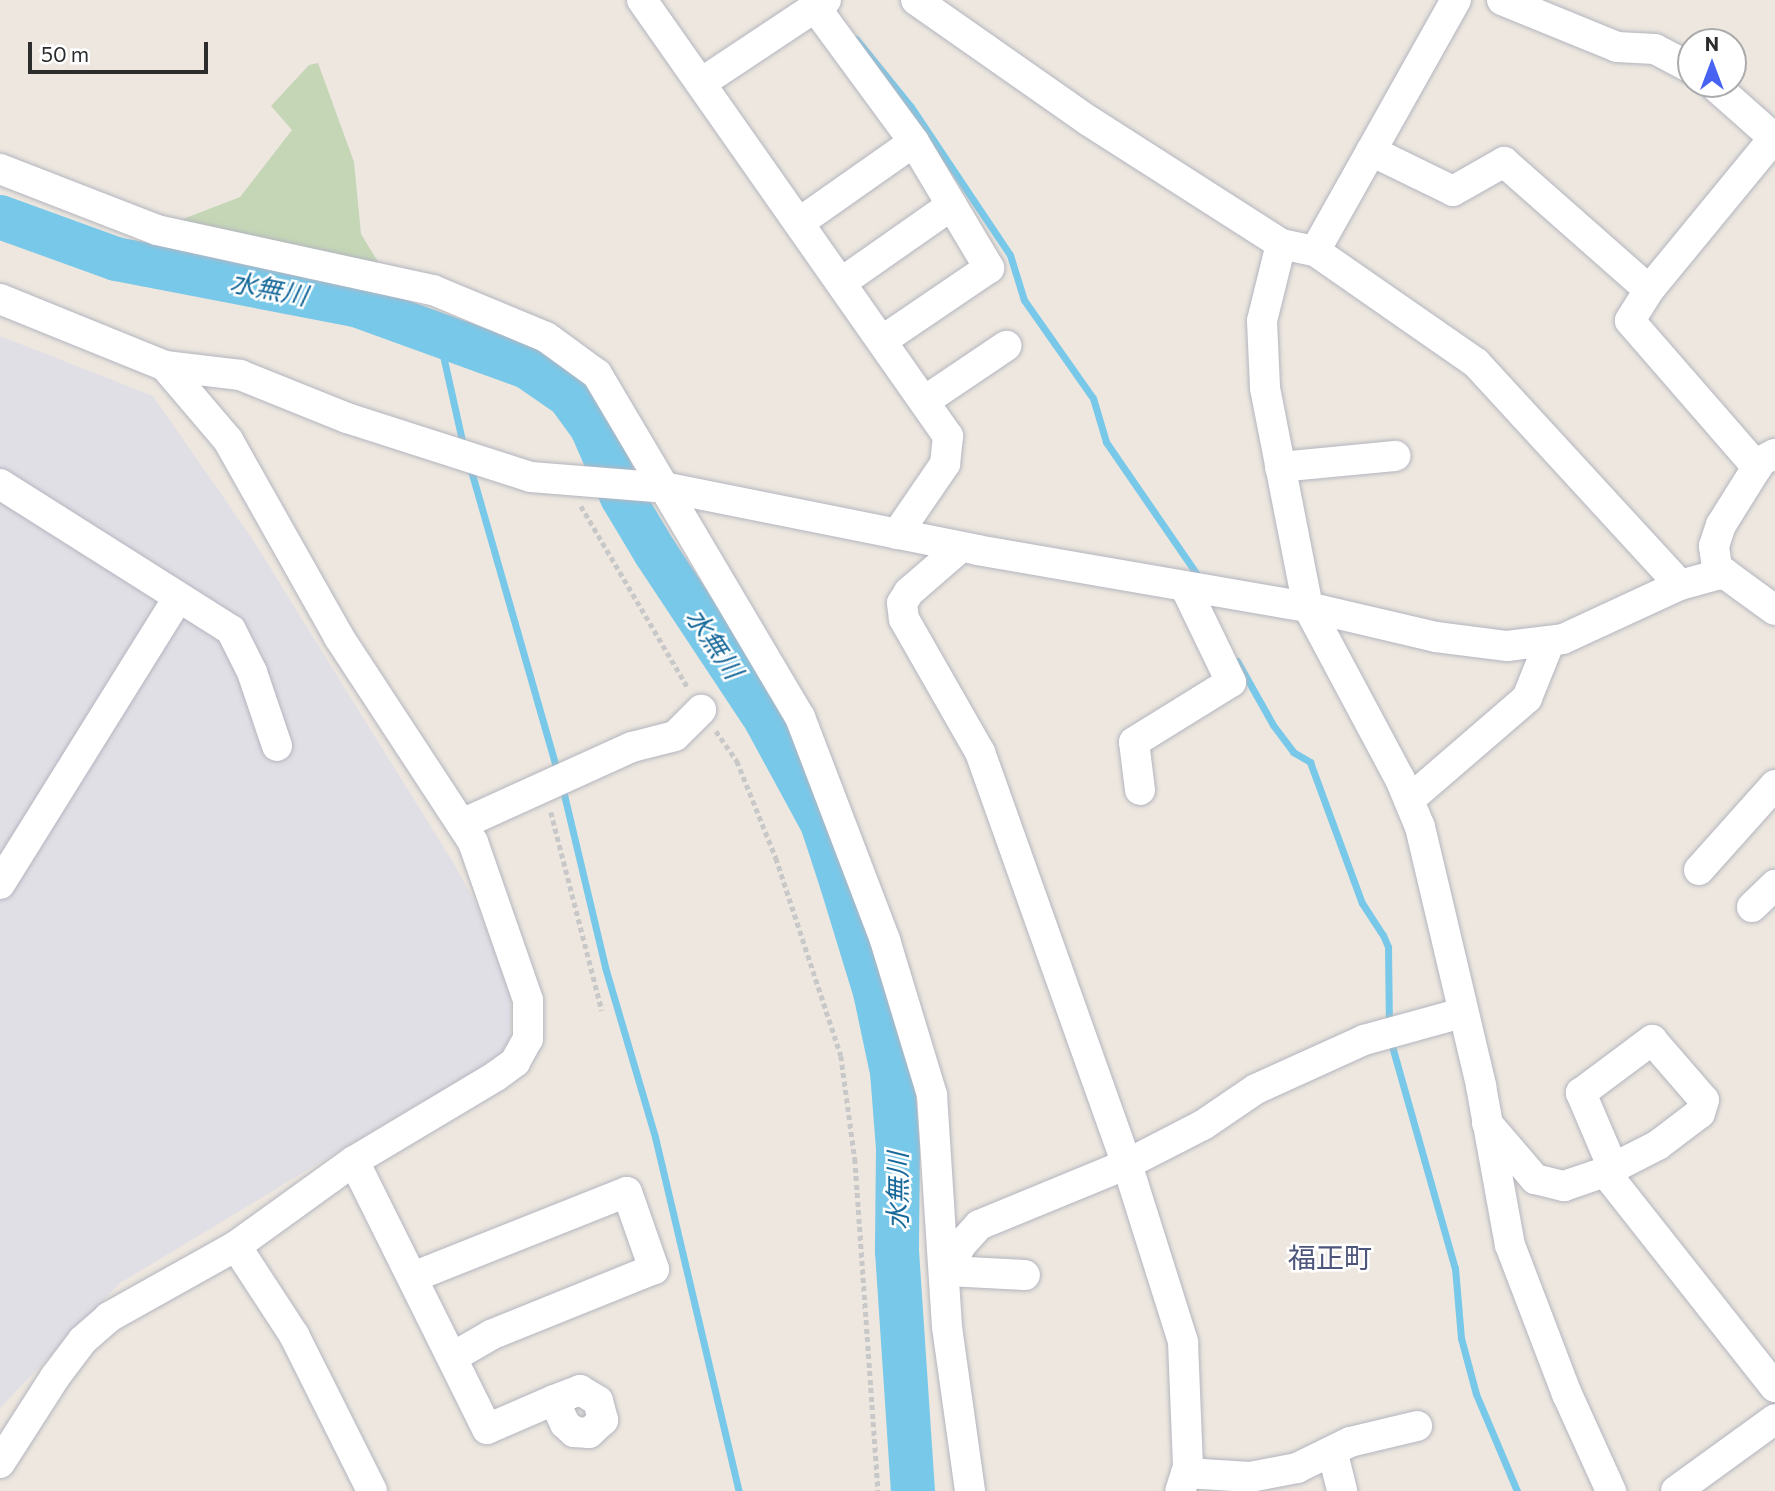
<!DOCTYPE html>
<meta charset="utf-8">
<style>
body{margin:0}
#map{position:relative;width:1775px;height:1491px;overflow:hidden;background:#ede7df;font-family:Commissioner,"Noto Sans JP",sans-serif}
div>[style]{position:absolute}
.industrial>*{inset:0;background:#e1dfe6}
.cemetery>*{inset:0;background:#c5d6b7}
.stream>*{height:7px;margin:-3.5px;padding:0 3.5px;transform-origin:3.5px;border-radius:3.5px;background:#78c8e9}
.river>*{height:44px;margin:-22px;padding:0 22px;transform-origin:22px;border-radius:22px;background:#78c8e9}
.path>*{height:4.5px;margin-top:-2.25px;transform-origin:0;background:repeating-linear-gradient(90deg,#c8c8c8 0 5px,transparent 0 8.5px)}
.roads{filter:drop-shadow(0 0 2px #b3b5bf) drop-shadow(0 0 2px #b3b5bf)}
.minor>*{height:30px;margin:-15px;padding:0 15px;transform-origin:15px;border-radius:15px;background:#fff}
span{translate:-50% -50%;white-space:nowrap;text-align:center;line-height:1.15;-webkit-text-stroke:5px #fff;paint-order:stroke}
.water-label{font-size:26px;color:#146798;font-style:italic}
.quarter-label{font-size:28px;color:#4e557b}
.north{position:absolute;left:1677px;top:28px;width:70px;height:70px;box-sizing:border-box;background:#fff;border:2px solid #ababab;border-radius:50%;rotate:0deg;font-size:19px;font-weight:700;line-height:28px;text-align:center;color:#2c2c2c}
.north::after{content:'';display:block;margin:auto;width:24px;height:32px;background:#4863f2;clip-path:polygon(50% 0,100% 100%,50% 72%,0 100%)}
.scale{position:absolute;left:28px;top:42px;width:180px;height:32px;box-sizing:border-box;border:4px solid #2c2c2c;border-top:0;padding-left:9px;font-size:21px;line-height:24px;white-space:nowrap;color:#2c2c2c;-webkit-text-stroke:5px #fff;paint-order:stroke}
</style>
<div id="map">
<div class="industrial">
<i style="clip-path:polygon(0 336px,153px 396px,251px 537px,454px 864px,477px 905px,510px 992px,510px 1038px,495px 1065px,417px 1104px,120px 1283px,0 1408px)"></i>
</div>
<div class="cemetery">
<i style="clip-path:polygon(318px 63px,354px 162px,361px 234px,380px 265px,165px 226px,240px 197px,292px 130px,271px 106px,309px 65px)"></i>
</div>
<div class="stream">
<i style="left:856px;top:39px;width:87px;rotate:51deg"></i>
<i style="left:911px;top:107px;width:178px;rotate:56.2deg"></i>
<i style="left:1010px;top:255px;width:47px;rotate:72.7deg"></i>
<i style="left:1024px;top:300px;width:120px;rotate:54.9deg"></i>
<i style="left:1093px;top:398px;width:46px;rotate:73.5deg"></i>
<i style="left:1106px;top:442px;width:168px;rotate:55.5deg"></i>
<i style="left:438px;top:333px;width:115px;rotate:77.4deg"></i>
<i style="left:470px;top:467px;width:319px;rotate:74deg"></i>
<i style="left:1237px;top:661px;width:73px;rotate:60.6deg"></i>
<i style="left:1273px;top:725px;width:34px;rotate:53deg"></i>
<i style="left:1293px;top:752px;width:20px;rotate:30deg"></i>
<i style="left:1310px;top:762px;width:150px;rotate:69.8deg"></i>
<i style="left:1362px;top:903px;width:38px;rotate:57deg"></i>
<i style="left:1383px;top:935px;width:13px;rotate:67deg"></i>
<i style="left:1388px;top:947px;width:80px;rotate:89.3deg"></i>
<i style="left:562px;top:786px;width:186px;rotate:76.6deg"></i>
<i style="left:605px;top:967px;width:177px;rotate:73.6deg"></i>
<i style="left:655px;top:1137px;width:364px;rotate:76.7deg"></i>
<i style="left:1390px;top:1039px;width:238px;rotate:74.2deg"></i>
<i style="left:1455px;top:1268px;width:70px;rotate:85.1deg"></i>
<i style="left:1461px;top:1338px;width:58px;rotate:75deg"></i>
<i style="left:1476px;top:1394px;width:105px;rotate:67.1deg"></i>
</div>
<div class="river">
<i style="left:0;top:217px;width:123px;rotate:19.9deg"></i>
<i style="left:116px;top:259px;width:244px;rotate:10.9deg"></i>
<i style="left:356px;top:305px;width:182px;rotate:19.9deg"></i>
<i style="left:527px;top:367px;width:51px;rotate:34.6deg"></i>
<i style="left:569px;top:396px;width:39px;rotate:54deg"></i>
<i style="left:592px;top:428px;width:75px;rotate:66.5deg"></i>
<i style="left:622px;top:497px;width:64px;rotate:59deg"></i>
<i style="left:655px;top:552px;width:201px;rotate:56.5deg"></i>
<i style="left:766px;top:720px;width:117px;rotate:61.5deg"></i>
<i style="left:822px;top:823px;width:64px;rotate:71.8deg"></i>
<i style="left:842px;top:884px;width:113px;rotate:73deg"></i>
<i style="left:875px;top:992px;width:82px;rotate:78deg"></i>
<i style="left:892px;top:1072px;width:77px;rotate:85.5deg"></i>
<i style="left:898px;top:1149px;width:102px;rotate:90.6deg"></i>
<i style="left:897px;top:1251px;width:241px;rotate:86.2deg"></i>
</div>
<div class="path">
<i style="left:581px;top:506px;width:211px;rotate:59.5deg"></i>
<i style="left:716px;top:731px;width:37px;rotate:55deg"></i>
<i style="left:737px;top:761px;width:105px;rotate:68.1deg"></i>
<i style="left:776px;top:858px;width:208px;rotate:71.8deg"></i>
<i style="left:841px;top:1056px;width:104px;rotate:82.3deg"></i>
<i style="left:855px;top:1159px;width:333px;rotate:86deg"></i>
<i style="left:551px;top:812px;width:205px;rotate:75.6deg"></i>
</div>
<div class="roads">
<div class="minor">
<i style="left:642px;top:0;width:533px;rotate:54.94deg"></i>
<i style="left:948px;top:436px;width:28px;rotate:96deg"></i>
<i style="left:945px;top:464px;width:85px;rotate:124.4deg"></i>
<i style="left:916px;top:0;width:211px;rotate:35deg"></i>
<i style="left:1089px;top:121px;width:228px;rotate:32.6deg"></i>
<i style="left:1281px;top:244px;width:35px;rotate:12deg"></i>
<i style="left:1315px;top:251px;width:196px;rotate:34.8deg"></i>
<i style="left:1476px;top:363px;width:301px;rotate:47.4deg"></i>
<i style="left:1502px;top:0;width:124px;rotate:22.2deg"></i>
<i style="left:1617px;top:47px;width:38px;rotate:3deg"></i>
<i style="left:1655px;top:49px;width:41px;rotate:27.8deg"></i>
<i style="left:815px;top:7px;width:167px;rotate:53.7deg"></i>
<i style="left:914px;top:142px;width:147px;rotate:59.2deg"></i>
<i style="left:989px;top:268px;width:128px;rotate:145.8deg"></i>
<i style="left:701px;top:83px;width:150px;rotate:-33.6deg"></i>
<i style="left:1713px;top:84px;width:83px;rotate:41.6deg"></i>
<i style="left:1371px;top:151px;width:91px;rotate:26deg"></i>
<i style="left:1453px;top:191px;width:59px;rotate:-29.6deg"></i>
<i style="left:1504px;top:162px;width:193px;rotate:41.4deg"></i>
<i style="left:1649px;top:290px;width:36px;rotate:122deg"></i>
<i style="left:1630px;top:321px;width:194px;rotate:49deg"></i>
<i style="left:0;top:169px;width:168px;rotate:21.2deg"></i>
<i style="left:157px;top:230px;width:282px;rotate:12.3deg"></i>
<i style="left:433px;top:290px;width:122px;rotate:22.6deg"></i>
<i style="left:546px;top:337px;width:63px;rotate:36deg"></i>
<i style="left:597px;top:374px;width:399px;rotate:59.4deg"></i>
<i style="left:800px;top:717px;width:239px;rotate:69.1deg"></i>
<i style="left:885px;top:940px;width:162px;rotate:73.1deg"></i>
<i style="left:932px;top:1095px;width:232px;rotate:86.3deg"></i>
<i style="left:947px;top:1327px;width:166px;rotate:82deg"></i>
<i style="left:800px;top:222px;width:139px;rotate:-35.1deg"></i>
<i style="left:1281px;top:244px;width:79px;rotate:103.9deg"></i>
<i style="left:1262px;top:321px;width:67px;rotate:87.4deg"></i>
<i style="left:1265px;top:388px;width:223px;rotate:78.9deg"></i>
<i style="left:1308px;top:607px;width:195px;rotate:61.9deg"></i>
<i style="left:1400px;top:779px;width:52px;rotate:67.4deg"></i>
<i style="left:1420px;top:827px;width:266px;rotate:76.7deg"></i>
<i style="left:1481px;top:1086px;width:162px;rotate:79.7deg"></i>
<i style="left:1510px;top:1245px;width:160px;rotate:69.1deg"></i>
<i style="left:1567px;top:1394px;width:107px;rotate:65.6deg"></i>
<i style="left:1315px;top:251px;width:288px;rotate:-60.7deg"></i>
<i style="left:842px;top:282px;width:134px;rotate:-35deg"></i>
<i style="left:1649px;top:290px;width:197px;rotate:-50.6deg"></i>
<i style="left:0;top:299px;width:178px;rotate:22.1deg"></i>
<i style="left:165px;top:366px;width:76px;rotate:6.8deg"></i>
<i style="left:240px;top:375px;width:115px;rotate:21.9deg"></i>
<i style="left:347px;top:418px;width:193px;rotate:17.8deg"></i>
<i style="left:531px;top:477px;width:137px;rotate:4.6deg"></i>
<i style="left:668px;top:488px;width:315px;rotate:11.3deg"></i>
<i style="left:977px;top:550px;width:336px;rotate:9.8deg"></i>
<i style="left:1308px;top:607px;width:131px;rotate:13.2deg"></i>
<i style="left:1436px;top:637px;width:72px;rotate:7.2deg"></i>
<i style="left:1507px;top:646px;width:56px;rotate:-7.1deg"></i>
<i style="left:1563px;top:639px;width:129px;rotate:-24.8deg"></i>
<i style="left:1680px;top:585px;width:46px;rotate:-15.3deg"></i>
<i style="left:1724px;top:573px;width:63px;rotate:36deg"></i>
<i style="left:926px;top:400px;width:97px;rotate:-34deg"></i>
<i style="left:1280px;top:467px;width:116px;rotate:-5.5deg"></i>
<i style="left:0;top:484px;width:273px;rotate:32.3deg"></i>
<i style="left:231px;top:630px;width:47px;rotate:63.4deg"></i>
<i style="left:252px;top:672px;width:78px;rotate:71.3deg"></i>
<i style="left:961px;top:547px;width:69px;rotate:139.1deg"></i>
<i style="left:909px;top:592px;width:13px;rotate:122deg"></i>
<i style="left:902px;top:603px;width:16px;rotate:83deg"></i>
<i style="left:904px;top:619px;width:153px;rotate:60.3deg"></i>
<i style="left:980px;top:752px;width:437px;rotate:70.4deg"></i>
<i style="left:1127px;top:1164px;width:85px;rotate:-27.2deg"></i>
<i style="left:1203px;top:1125px;width:64px;rotate:-34.2deg"></i>
<i style="left:1256px;top:1089px;width:119px;rotate:-24.4deg"></i>
<i style="left:1364px;top:1040px;width:102px;rotate:-15.4deg"></i>
<i style="left:1718px;top:575px;width:29px;rotate:-98deg"></i>
<i style="left:1714px;top:546px;width:22px;rotate:-72deg"></i>
<i style="left:1721px;top:525px;width:75px;rotate:-58deg"></i>
<i style="left:1761px;top:461px;width:16px;rotate:-27deg"></i>
<i style="left:1140px;top:790px;width:48px;rotate:-97.1deg"></i>
<i style="left:1134px;top:742px;width:114px;rotate:-31.7deg"></i>
<i style="left:1231px;top:682px;width:106px;rotate:-115.8deg"></i>
<i style="left:1409px;top:800px;width:156px;rotate:-40.8deg"></i>
<i style="left:1527px;top:698px;width:61px;rotate:-68deg"></i>
<i style="left:462px;top:824px;width:187px;rotate:-24.4deg"></i>
<i style="left:632px;top:747px;width:44px;rotate:-14.3deg"></i>
<i style="left:675px;top:736px;width:37px;rotate:-45deg"></i>
<i style="left:1699px;top:870px;width:114px;rotate:-48.2deg"></i>
<i style="left:0;top:884px;width:337px;rotate:-58.1deg"></i>
<i style="left:1752px;top:907px;width:32px;rotate:-44deg"></i>
<i style="left:1487px;top:1123px;width:74px;rotate:49.4deg"></i>
<i style="left:1535px;top:1179px;width:30px;rotate:14deg"></i>
<i style="left:1564px;top:1186px;width:43px;rotate:-18.9deg"></i>
<i style="left:354px;top:1161px;width:299px;rotate:63.6deg"></i>
<i style="left:487px;top:1429px;width:73px;rotate:-23.4deg"></i>
<i style="left:554px;top:1400px;width:28px;rotate:-21deg"></i>
<i style="left:580px;top:1390px;width:21px;rotate:31deg"></i>
<i style="left:598px;top:1401px;width:20px;rotate:75deg"></i>
<i style="left:603px;top:1420px;width:19px;rotate:137deg"></i>
<i style="left:589px;top:1433px;width:15px;rotate:-176deg"></i>
<i style="left:574px;top:1432px;width:12px;rotate:-138deg"></i>
<i style="left:565px;top:1424px;width:26px;rotate:-115deg"></i>
<i style="left:1613px;top:1168px;width:82px;rotate:-113.1deg"></i>
<i style="left:1581px;top:1093px;width:89px;rotate:-36.7deg"></i>
<i style="left:1652px;top:1040px;width:79px;rotate:49.1deg"></i>
<i style="left:1704px;top:1100px;width:14px;rotate:107deg"></i>
<i style="left:1700px;top:1113px;width:53px;rotate:142.7deg"></i>
<i style="left:1658px;top:1145px;width:59px;rotate:153deg"></i>
<i style="left:1605px;top:1172px;width:274px;rotate:51.7deg"></i>
<i style="left:236px;top:1246px;width:106px;rotate:56.9deg"></i>
<i style="left:294px;top:1335px;width:174px;rotate:63.4deg"></i>
<i style="left:948px;top:1271px;width:77px;rotate:3deg"></i>
<i style="left:413px;top:1277px;width:230px;rotate:-21.7deg"></i>
<i style="left:627px;top:1192px;width:82px;rotate:70.7deg"></i>
<i style="left:654px;top:1269px;width:176px;rotate:158deg"></i>
<i style="left:491px;top:1335px;width:44px;rotate:149.9deg"></i>
<i style="left:944px;top:1277px;width:36px;rotate:-62deg"></i>
<i style="left:961px;top:1245px;width:27px;rotate:-48deg"></i>
<i style="left:979px;top:1225px;width:160px;rotate:-22.4deg"></i>
<i style="left:1127px;top:1164px;width:187px;rotate:72.5deg"></i>
<i style="left:1183px;top:1342px;width:125px;rotate:87.7deg"></i>
<i style="left:1188px;top:1467px;width:25px;rotate:108deg"></i>
<i style="left:1333px;top:1454px;width:38px;rotate:76deg"></i>
<i style="left:0;top:1463px;width:102px;rotate:-57.4deg"></i>
<i style="left:55px;top:1377px;width:46px;rotate:-52.9deg"></i>
<i style="left:83px;top:1340px;width:35px;rotate:-41deg"></i>
<i style="left:109px;top:1317px;width:145px;rotate:-29.2deg"></i>
<i style="left:236px;top:1246px;width:145px;rotate:-35.8deg"></i>
<i style="left:354px;top:1161px;width:165px;rotate:-30.9deg"></i>
<i style="left:496px;top:1076px;width:24px;rotate:-36deg"></i>
<i style="left:515px;top:1062px;width:26px;rotate:-61deg"></i>
<i style="left:528px;top:1039px;width:39px;rotate:-90deg"></i>
<i style="left:528px;top:1000px;width:167px;rotate:-109.2deg"></i>
<i style="left:473px;top:842px;width:245px;rotate:-123.2deg"></i>
<i style="left:339px;top:637px;width:226px;rotate:-119.4deg"></i>
<i style="left:228px;top:440px;width:97px;rotate:-130.4deg"></i>
<i style="left:1186px;top:1473px;width:64px;rotate:3.6deg"></i>
<i style="left:1250px;top:1477px;width:48px;rotate:-10.8deg"></i>
<i style="left:1297px;top:1468px;width:59px;rotate:-26.1deg"></i>
<i style="left:1350px;top:1442px;width:69px;rotate:-13.4deg"></i>
<i style="left:1676px;top:1491px;width:122px;rotate:-36deg"></i>
</div>
</div>
<div class="water-label">
<span style="left:269px;top:288px;rotate:11deg">水無川</span>
<span style="left:715px;top:643px;rotate:56deg">水無川</span>
<span style="left:897px;top:1191px;rotate:-90deg">水無川</span>
</div>
<div class="quarter-label">
<span style="left:1330px;top:1257px">福正町</span>
</div>
<div class="north">N</div>
<div class="scale">50 m</div>
</div>
